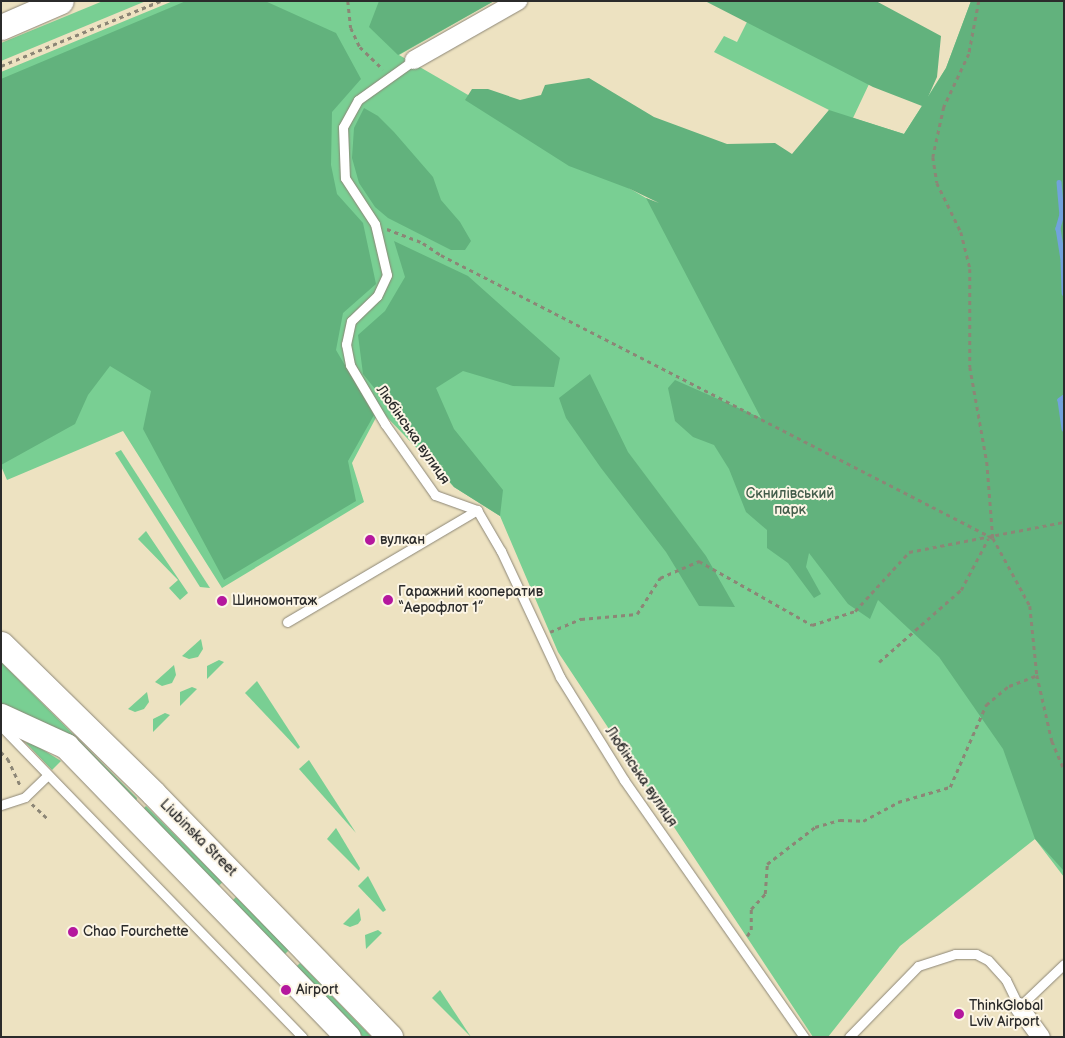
<!DOCTYPE html>
<meta charset="utf-8">
<style>
body{margin:0}
#map{position:relative;width:1065px;height:1038px;overflow:hidden;background:#ede2c1;font-family:"Balsamiq Sans",sans-serif}
div>[style]{position:absolute}
.green>*{inset:0;background:#79cf93;transform-origin:0 0}
.forest>*{inset:0;background:#62b27d}
.stream>*{height:4.5px;margin:-2.25px;padding:0 2.25px;transform-origin:2.25px;border-radius:2.25px;background:#71a2dc}
.path>*{height:2.5px;margin-top:-1.25px;transform-origin:0;background:repeating-linear-gradient(90deg,#8c8676 0 4px,transparent 0 8px)}
.roads{filter:drop-shadow(0 0 1px #8c8676) drop-shadow(0 0 1px #8c8676)}
.lane>*{height:9px;margin:-4.5px;padding:0 4.5px;transform-origin:4.5px;border-radius:4.5px;background:#fff}
.street>*{height:18px;margin:-9px;padding:0 9px;transform-origin:9px;border-radius:9px;background:#fff}
.secondary>*{height:25px;margin:-12.5px;padding:0 12.5px;transform-origin:12.5px;border-radius:12.5px;background:#fff}
.dots>*{width:14px;height:14px;translate:-50% -50%;box-sizing:border-box;border:2px solid #fcf5e5;border-radius:50%}
span{translate:-50% -50%;white-space:nowrap;text-align:center;line-height:1.15;-webkit-text-stroke:4px #fcf5e5;paint-order:stroke}
.street-label{font-size:14px;color:#2b2b2b}
.park-label{font-size:14px;color:#425c4a}
.poi-label{font-size:14px;color:#2b2b2b}
.left{translate:0 -50%;text-align:left}
.frame{position:absolute;inset:0;border:2px solid #2b2b2b;pointer-events:none}
</style>
<div id="map">
<div class="green">
<i style="clip-path:polygon(103px 1px,146px 1px,1px 61px,1px 43px)"></i>
<i style="clip-path:polygon(173px 1px,494px 1px,399px 55px,646px 198px,726px 237px,829px 110px,714px 52px,724px 36px,737px 42px,748px 20px,870px 82px,853px 118px,904px 134px,946px 68px,971px 1px,1064px 1px,1064px 877px,1035px 839px,900px 946px,828px 1037px,813px 1037px,558px 652px,500px 516px,454px 487px,380px 410px,352px 463px,364px 502px,222px 588px,123px 431px,7px 480px,1px 466px,1px 72px)"></i>
<i style="clip-path:polygon(121px 450px,210px 588px,200px 587px,115px 453px)"></i>
<i style="clip-path:polygon(146px 531px,188px 593px,180px 600px,169px 588px,178px 580px,138px 539px)"></i>
<i style="clip-path:polygon(201px 639px,203px 649px,198px 657px,189px 659px,182px 656px)"></i>
<i style="clip-path:polygon(219px 660px,224px 662px,207px 679px,207px 666px)"></i>
<i style="clip-path:polygon(1px 662px,137px 798px,136px 802px,1px 711px)"></i>
<i style="clip-path:polygon(174px 665px,176px 675px,172px 683px,162px 686px,155px 682px)"></i>
<i style="clip-path:polygon(257px 681px,300px 747px,298px 749px,245px 693px)"></i>
<i style="clip-path:polygon(192px 687px,197px 689px,180px 706px,180px 692px)"></i>
<i style="clip-path:polygon(147px 692px,149px 702px,144px 709px,135px 712px,128px 709px)"></i>
<i style="clip-path:polygon(165px 713px,170px 715px,153px 732px,153px 719px)"></i>
<i style="clip-path:polygon(25px 742px,37px 746px,61px 761px,52px 770px)"></i>
<i style="clip-path:polygon(309px 760px,356px 833px,299px 769px)"></i>
<i style="left:146px;top:806px;width:108px;height:6px;rotate:45deg"></i>
<i style="clip-path:polygon(336px 828px,360px 868px,359px 871px,327px 839px)"></i>
<i style="clip-path:polygon(368px 876px,386px 910px,383px 912px,358px 886px)"></i>
<i style="left:236px;top:897px;width:75px;height:7px;rotate:45deg"></i>
<i style="clip-path:polygon(359px 908px,361px 920px,358px 924px,350px 927px,343px 924px)"></i>
<i style="clip-path:polygon(378px 930px,382px 933px,366px 949px,365px 935px)"></i>
<i style="left:300px;top:963px;width:103px;height:6px;rotate:46deg"></i>
<i style="clip-path:polygon(440px 990px,471px 1037px,432px 998px)"></i>
</div>
<div class="forest">
<i style="clip-path:polygon(186px 1px,265px 1px,336px 33px,361px 79px,332px 112px,331px 165px,337px 194px,363px 223px,376px 284px,343px 313px,336px 350px,374px 415px,348px 461px,356px 501px,224px 580px,143px 429px,151px 391px,110px 366px,88px 395px,75px 424px,1px 465px,1px 79px)"></i>
<i style="clip-path:polygon(379px 1px,494px 1px,398px 55px,369px 27px)"></i>
<i style="clip-path:polygon(705px 1px,876px 1px,941px 36px,937px 77px,928px 97px,946px 68px,971px 1px,1064px 1px,1064px 871px,1035px 839px,1003px 749px,939px 657px,878px 600px,870px 619px,848px 604px,809px 553px,806px 567px,821px 594px,814px 598px,788px 563px,767px 548px,767px 530px,746px 512px,729px 469px,714px 445px,693px 437px,675px 421px,668px 388px,675px 380px,761px 418px,646px 198px,659px 203px,630px 189px,569px 166px,465px 100px,472px 89px,488px 89px,520px 100px,541px 95px,545px 85px,589px 78px,654px 117px,727px 144px,775px 143px,792px 154px,829px 110px,904px 134px,922px 106px,873px 87px)"></i>
<i style="clip-path:polygon(364px 108px,378px 116px,394px 132px,433px 177px,441px 200px,460px 222px,471px 241px,465px 250px,451px 250px,388px 218px,375px 207px,359px 183px,352px 158px,354px 128px)"></i>
<i style="clip-path:polygon(394px 241px,468px 276px,560px 358px,554px 387px,513px 386px,463px 371px,436px 388px,454px 429px,503px 490px,500px 516px,454px 487px,363px 374px,358px 335px,385px 311px,405px 277px)"></i>
<i style="clip-path:polygon(590px 374px,628px 452px,706px 556px,735px 607px,699px 606px,666px 552px,601px 468px,566px 418px,559px 398px)"></i>
</div>
<div class="stream">
<i style="left:1059px;top:182px;width:32px;rotate:85deg"></i>
<i style="left:1062px;top:214px;width:15px;rotate:106deg"></i>
<i style="left:1058px;top:228px;width:33px;rotate:81deg"></i>
<i style="left:1063px;top:261px;width:32px;rotate:88deg"></i>
<i style="left:1064px;top:397px;width:5px;rotate:143deg"></i>
<i style="left:1060px;top:400px;width:29px;rotate:82deg"></i>
</div>
<div class="path">
<i style="left:348px;top:1px;width:27px;rotate:84deg"></i>
<i style="left:351px;top:28px;width:21px;rotate:65deg"></i>
<i style="left:360px;top:47px;width:32px;rotate:44deg"></i>
<i style="left:979px;top:1px;width:54px;rotate:100.7deg"></i>
<i style="left:969px;top:54px;width:59px;rotate:115.3deg"></i>
<i style="left:944px;top:107px;width:51px;rotate:102.4deg"></i>
<i style="left:933px;top:157px;width:26px;rotate:81deg"></i>
<i style="left:937px;top:183px;width:55px;rotate:63.9deg"></i>
<i style="left:961px;top:232px;width:38px;rotate:76deg"></i>
<i style="left:970px;top:269px;width:98px;rotate:90deg"></i>
<i style="left:970px;top:367px;width:97px;rotate:79.9deg"></i>
<i style="left:987px;top:462px;width:76px;rotate:85.5deg"></i>
<i style="left:993px;top:538px;width:77px;rotate:61.4deg"></i>
<i style="left:1030px;top:606px;width:69px;rotate:84.2deg"></i>
<i style="left:1037px;top:675px;width:68px;rotate:77.2deg"></i>
<i style="left:1052px;top:741px;width:30px;rotate:67deg"></i>
<i style="left:1px;top:66px;width:172px;rotate:-22.2deg"></i>
<i style="left:387px;top:229px;width:39px;rotate:21deg"></i>
<i style="left:423px;top:243px;width:22px;rotate:34deg"></i>
<i style="left:441px;top:255px;width:620px;rotate:27.14deg"></i>
<i style="left:550px;top:632px;width:34px;rotate:-23deg"></i>
<i style="left:581px;top:619px;width:56px;rotate:-5.1deg"></i>
<i style="left:637px;top:614px;width:43px;rotate:-57.4deg"></i>
<i style="left:660px;top:578px;width:43px;rotate:-23.6deg"></i>
<i style="left:699px;top:561px;width:130px;rotate:29.5deg"></i>
<i style="left:812px;top:625px;width:45px;rotate:-18deg"></i>
<i style="left:855px;top:611px;width:80px;rotate:-47.5deg"></i>
<i style="left:909px;top:552px;width:158px;rotate:-11deg"></i>
<i style="left:879px;top:662px;width:109px;rotate:-41.3deg"></i>
<i style="left:961px;top:590px;width:58px;rotate:-62.1deg"></i>
<i style="left:1px;top:752px;width:10px;rotate:45deg"></i>
<i style="left:8px;top:759px;width:29px;rotate:65deg"></i>
<i style="left:32px;top:804px;width:21px;rotate:43deg"></i>
<i style="left:747px;top:936px;width:7px;rotate:-56deg"></i>
<i style="left:751px;top:930px;width:21px;rotate:-90deg"></i>
<i style="left:751px;top:909px;width:21px;rotate:-47deg"></i>
<i style="left:765px;top:894px;width:30px;rotate:-86deg"></i>
<i style="left:767px;top:864px;width:61px;rotate:-37.6deg"></i>
<i style="left:815px;top:827px;width:26px;rotate:-16deg"></i>
<i style="left:840px;top:820px;width:23px;rotate:2deg"></i>
<i style="left:863px;top:821px;width:40px;rotate:-28deg"></i>
<i style="left:898px;top:802px;width:54px;rotate:-16.1deg"></i>
<i style="left:950px;top:787px;width:90px;rotate:-66.3deg"></i>
<i style="left:986px;top:705px;width:30px;rotate:-40deg"></i>
<i style="left:1009px;top:686px;width:30px;rotate:-21deg"></i>
</div>
<div class="roads">
<div class="lane">
<i style="left:414px;top:60px;width:69px;rotate:144.5deg"></i>
<i style="left:358px;top:100px;width:31px;rotate:119deg"></i>
<i style="left:343px;top:127px;width:51px;rotate:87.8deg"></i>
<i style="left:345px;top:178px;width:55px;rotate:56.9deg"></i>
<i style="left:375px;top:224px;width:52px;rotate:76.8deg"></i>
<i style="left:387px;top:275px;width:23px;rotate:115deg"></i>
<i style="left:377px;top:296px;width:36px;rotate:136deg"></i>
<i style="left:351px;top:321px;width:24px;rotate:102deg"></i>
<i style="left:346px;top:344px;width:21px;rotate:79deg"></i>
<i style="left:350px;top:365px;width:69px;rotate:59.3deg"></i>
<i style="left:385px;top:424px;width:87px;rotate:54.8deg"></i>
<i style="left:435px;top:495px;width:45px;rotate:19.7deg"></i>
<i style="left:477px;top:510px;width:48px;rotate:59.7deg"></i>
<i style="left:501px;top:551px;width:139px;rotate:64.9deg"></i>
<i style="left:560px;top:677px;width:121px;rotate:58.1deg"></i>
<i style="left:624px;top:780px;width:314px;rotate:55deg"></i>
<i style="left:287px;top:622px;width:221px;rotate:-30.5deg"></i>
<i style="left:1px;top:726px;width:433px;rotate:45.9deg"></i>
<i style="left:1px;top:805px;width:25px;rotate:-18deg"></i>
<i style="left:25px;top:797px;width:32px;rotate:-44deg"></i>
<i style="left:849px;top:1037px;width:99px;rotate:-45.8deg"></i>
<i style="left:918px;top:966px;width:39px;rotate:-18deg"></i>
<i style="left:955px;top:954px;width:21px"></i>
<i style="left:976px;top:954px;width:13px;rotate:27deg"></i>
<i style="left:988px;top:960px;width:27px;rotate:48deg"></i>
<i style="left:1006px;top:980px;width:30px;rotate:64deg"></i>
<i style="left:1019px;top:1007px;width:62px;rotate:-43.7deg"></i>
</div>
<div class="street">
<i style="left:414px;top:60px;width:120px;rotate:-29.6deg"></i>
<i style="left:1019px;top:1007px;width:37px;rotate:54deg"></i>
</div>
<div class="secondary">
<i style="left:1px;top:27px;width:65px;rotate:-23.4deg"></i>
<i style="left:1px;top:644px;width:213px;rotate:44.4deg"></i>
<i style="left:153px;top:793px;width:340px;rotate:45.8deg"></i>
<i style="left:1px;top:716px;width:72px;rotate:24.8deg"></i>
<i style="left:66px;top:746px;width:405px;rotate:45.9deg"></i>
</div>
</div>
<div class="dots">
<i style="left:370px;top:540px;background:#b5179e"></i>
<i style="left:388px;top:600px;background:#b5179e"></i>
<i style="left:222px;top:601px;background:#b5179e"></i>
<i style="left:73px;top:932px;background:#b5179e"></i>
<i style="left:286px;top:990px;background:#b5179e"></i>
<i style="left:959px;top:1014px;background:#b5179e"></i>
</div>
<div class="street-label">
<span style="left:413px;top:435px;rotate:55deg">Любінська вулиця</span>
<span style="left:641px;top:777px;rotate:56deg">Любінська вулиця</span>
<span style="left:198px;top:838px;rotate:45deg">Liubinska Street</span>
</div>
<div class="park-label">
<span style="left:790px;top:502px">Скнилівський<br>парк</span>
</div>
<div class="poi-label">
<span class="left" style="left:380px;top:540px">вулкан</span>
<span class="left" style="left:398px;top:600px">Гаражний кооператив<br>“Аерофлот 1”</span>
<span class="left" style="left:232px;top:601px">Шиномонтаж</span>
<span class="left" style="left:83px;top:932px">Chao Fourchette</span>
<span class="left" style="left:296px;top:990px">Airport</span>
<span class="left" style="left:969px;top:1014px">ThinkGlobal<br>Lviv Airport</span>
</div>
<div class="frame"></div>
</div>
